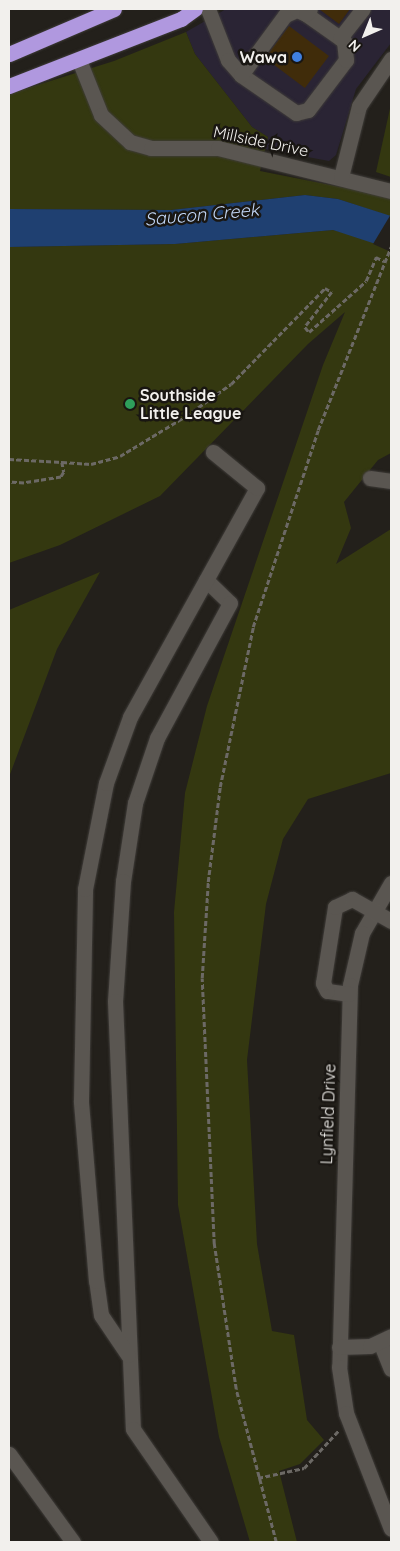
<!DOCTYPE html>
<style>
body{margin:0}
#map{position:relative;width:400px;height:1551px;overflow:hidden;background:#23201b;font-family:Quicksand,sans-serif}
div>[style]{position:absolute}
.commercial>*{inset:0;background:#2a2434}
.green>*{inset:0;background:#343810}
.water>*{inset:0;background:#1f4071}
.pier>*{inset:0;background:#23201b}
.building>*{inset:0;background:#402c0a;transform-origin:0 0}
.path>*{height:2.5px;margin-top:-1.25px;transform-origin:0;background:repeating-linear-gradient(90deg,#6c6965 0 5px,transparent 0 7.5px)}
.roads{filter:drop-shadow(0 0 1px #3f3c39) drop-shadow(0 0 1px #3f3c39)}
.minor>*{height:15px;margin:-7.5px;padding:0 7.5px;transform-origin:7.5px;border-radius:7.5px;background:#5a5651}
.highway>*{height:15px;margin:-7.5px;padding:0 7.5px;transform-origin:7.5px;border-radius:7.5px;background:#b098df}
.dots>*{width:14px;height:14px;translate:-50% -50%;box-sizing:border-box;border:2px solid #191612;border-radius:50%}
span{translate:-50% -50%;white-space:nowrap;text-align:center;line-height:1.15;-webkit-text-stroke:5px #191612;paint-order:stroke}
.poi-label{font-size:16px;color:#f2f0ed;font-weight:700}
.right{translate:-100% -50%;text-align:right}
.left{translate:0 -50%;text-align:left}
.street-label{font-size:16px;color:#f2f0ed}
.water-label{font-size:18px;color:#c0d5f5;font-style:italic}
.frame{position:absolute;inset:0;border:10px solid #f2f0ed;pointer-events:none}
.north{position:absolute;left:340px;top:10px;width:50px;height:50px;-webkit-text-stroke:4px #191612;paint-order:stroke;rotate:224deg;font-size:14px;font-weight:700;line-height:20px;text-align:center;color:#f2f0ed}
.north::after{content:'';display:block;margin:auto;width:18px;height:22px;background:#f2f0ed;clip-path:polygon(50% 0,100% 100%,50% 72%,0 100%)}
</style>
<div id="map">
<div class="commercial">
<i style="clip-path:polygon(226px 9px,391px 9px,391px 43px,356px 89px,336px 155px,329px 161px,265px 149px,268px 137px,252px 127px,195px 54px,186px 32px)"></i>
</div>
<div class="green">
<i style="clip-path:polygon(186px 32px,195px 54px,252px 127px,268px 137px,260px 171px,391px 197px,391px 453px,378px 460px,344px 502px,351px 528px,336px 564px,391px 529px,391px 773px,308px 799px,283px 839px,266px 904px,247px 1060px,257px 1244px,272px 1331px,294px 1335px,307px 1420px,324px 1440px,300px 1464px,279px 1471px,297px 1542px,250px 1542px,219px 1437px,178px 1205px,174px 912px,185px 793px,207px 706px,323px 365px,345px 312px,308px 344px,160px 496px,60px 545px,9px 563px,9px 247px,175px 244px,333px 230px,374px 241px,389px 216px,338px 199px,305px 195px,171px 210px,9px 209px,9px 94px,114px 61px)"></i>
<i style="clip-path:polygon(391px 104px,391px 177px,376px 172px)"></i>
<i style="clip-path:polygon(100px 572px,57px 649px,9px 777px,9px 610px)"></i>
</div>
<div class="water">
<i style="clip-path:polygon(305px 195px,338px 199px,391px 216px,391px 249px,333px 230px,175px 244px,9px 247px,9px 209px,171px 210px)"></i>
</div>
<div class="pier">
<i style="clip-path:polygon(391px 214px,391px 252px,373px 244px)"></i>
</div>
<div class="building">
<i style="clip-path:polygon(319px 9px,350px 9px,339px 24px)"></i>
<i style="left:289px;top:26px;width:50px;height:40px;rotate:37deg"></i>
</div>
<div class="path">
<i style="left:9px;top:459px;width:53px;rotate:3.2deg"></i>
<i style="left:62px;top:462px;width:10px;rotate:79deg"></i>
<i style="left:64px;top:472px;width:6px;rotate:121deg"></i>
<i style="left:61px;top:477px;width:37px;rotate:171deg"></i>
<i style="left:24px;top:483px;width:15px;rotate:-176deg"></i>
<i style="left:62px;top:462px;width:29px;rotate:4deg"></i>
<i style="left:91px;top:464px;width:30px;rotate:-15deg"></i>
<i style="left:120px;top:456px;width:77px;rotate:-31.2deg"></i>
<i style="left:186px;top:416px;width:55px;rotate:-35.4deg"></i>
<i style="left:231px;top:384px;width:134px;rotate:-45.6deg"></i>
<i style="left:325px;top:288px;width:8px;rotate:30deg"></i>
<i style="left:332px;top:292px;width:44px;rotate:127.6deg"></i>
<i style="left:305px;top:327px;width:6px;rotate:51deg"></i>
<i style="left:309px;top:332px;width:76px;rotate:-41.8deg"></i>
<i style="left:366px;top:281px;width:26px;rotate:-67deg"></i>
<i style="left:376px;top:257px;width:9px;rotate:27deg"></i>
<i style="left:258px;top:1478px;width:47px;rotate:-12.3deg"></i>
<i style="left:304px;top:1468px;width:52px;rotate:-47.4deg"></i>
<i style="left:276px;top:1542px;width:158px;rotate:-104.7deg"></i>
<i style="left:236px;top:1389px;width:147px;rotate:-98.6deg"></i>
<i style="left:214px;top:1244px;width:266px;rotate:-92.6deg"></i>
<i style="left:202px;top:978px;width:96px;rotate:-86.4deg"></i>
<i style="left:208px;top:882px;width:96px;rotate:-82.8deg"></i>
<i style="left:220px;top:787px;width:163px;rotate:-78.3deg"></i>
<i style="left:253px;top:627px;width:207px;rotate:-71.7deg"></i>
<i style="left:318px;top:430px;width:197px;rotate:-68.3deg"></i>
</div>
<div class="roads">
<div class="minor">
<i style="left:208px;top:9px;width:55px;rotate:68.6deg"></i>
<i style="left:228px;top:60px;width:20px;rotate:49deg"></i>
<i style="left:241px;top:75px;width:67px;rotate:34.6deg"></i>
<i style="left:296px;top:113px;width:12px;rotate:-14deg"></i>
<i style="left:308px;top:110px;width:63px;rotate:-52.8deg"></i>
<i style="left:346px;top:60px;width:19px;rotate:-96deg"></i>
<i style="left:344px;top:41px;width:47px;rotate:-144.6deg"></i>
<i style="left:340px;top:38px;width:37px;rotate:-52deg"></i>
<i style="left:79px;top:60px;width:59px;rotate:68.2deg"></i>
<i style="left:101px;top:115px;width:40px;rotate:43deg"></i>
<i style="left:130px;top:142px;width:22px;rotate:16deg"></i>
<i style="left:151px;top:148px;width:67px"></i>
<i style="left:218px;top:148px;width:178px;rotate:14deg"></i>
<i style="left:241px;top:75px;width:74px;rotate:-53.7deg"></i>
<i style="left:285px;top:15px;width:13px;rotate:-23deg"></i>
<i style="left:297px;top:10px;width:10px;rotate:24deg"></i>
<i style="left:306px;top:14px;width:6px;rotate:-51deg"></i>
<i style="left:341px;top:177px;width:73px;rotate:-75.8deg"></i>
<i style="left:359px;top:106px;width:57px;rotate:-55.8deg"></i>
<i style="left:370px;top:478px;width:21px;rotate:8deg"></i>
<i style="left:206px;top:580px;width:33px;rotate:44deg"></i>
<i style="left:230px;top:603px;width:153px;rotate:118.4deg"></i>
<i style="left:157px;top:738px;width:69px;rotate:108.7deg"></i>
<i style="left:135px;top:803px;width:79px;rotate:98.7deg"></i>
<i style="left:123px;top:881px;width:120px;rotate:93.8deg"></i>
<i style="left:115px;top:1001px;width:428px;rotate:87.6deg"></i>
<i style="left:133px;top:1429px;width:137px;rotate:55.4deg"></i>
<i style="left:391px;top:883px;width:58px;rotate:120.1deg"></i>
<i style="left:362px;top:933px;width:53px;rotate:103deg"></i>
<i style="left:350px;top:985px;width:382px;rotate:91.6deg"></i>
<i style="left:339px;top:1367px;width:47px;rotate:81.3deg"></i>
<i style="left:346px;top:1413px;width:124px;rotate:68.8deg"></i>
<i style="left:349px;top:994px;width:22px;rotate:-172deg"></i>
<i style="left:327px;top:991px;width:9px;rotate:-117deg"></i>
<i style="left:323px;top:983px;width:77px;rotate:-81deg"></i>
<i style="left:335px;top:907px;width:19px;rotate:-25deg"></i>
<i style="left:352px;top:899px;width:45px;rotate:29.4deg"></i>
<i style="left:380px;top:1342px;width:29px;rotate:68deg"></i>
<i style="left:339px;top:1347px;width:31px;rotate:-2deg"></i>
<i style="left:370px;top:1346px;width:23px;rotate:-25deg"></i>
<i style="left:128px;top:1355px;width:48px;rotate:-124deg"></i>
<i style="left:101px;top:1315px;width:34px;rotate:-98deg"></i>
<i style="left:96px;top:1281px;width:181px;rotate:-94.8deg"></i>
<i style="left:81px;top:1101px;width:212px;rotate:-88.9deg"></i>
<i style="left:85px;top:889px;width:108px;rotate:-78.8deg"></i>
<i style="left:106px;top:783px;width:70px;rotate:-70deg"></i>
<i style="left:130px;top:717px;width:262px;rotate:-61deg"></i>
<i style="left:257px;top:488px;width:57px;rotate:-140.7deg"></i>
<i style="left:9px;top:1454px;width:109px;rotate:54deg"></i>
</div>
<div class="highway">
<i style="left:9px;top:54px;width:114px;rotate:-23.2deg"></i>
<i style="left:9px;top:86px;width:185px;rotate:-21.3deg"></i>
<i style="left:181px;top:19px;width:17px;rotate:-36deg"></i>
</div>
</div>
<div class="dots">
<i style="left:297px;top:57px;background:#3f7fe0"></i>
<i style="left:130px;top:404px;background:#2e9e5b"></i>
</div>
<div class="poi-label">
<span class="right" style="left:287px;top:57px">Wawa</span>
<span class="left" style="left:140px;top:404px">Southside<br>Little League</span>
</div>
<div class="street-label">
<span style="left:261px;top:141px;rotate:12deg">Millside Drive</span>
<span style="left:328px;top:1114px;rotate:-88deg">Lynfield Drive</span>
</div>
<div class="water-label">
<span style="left:202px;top:215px;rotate:-5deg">Saucon Creek</span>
</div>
<div class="frame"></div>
<div class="north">N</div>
</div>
